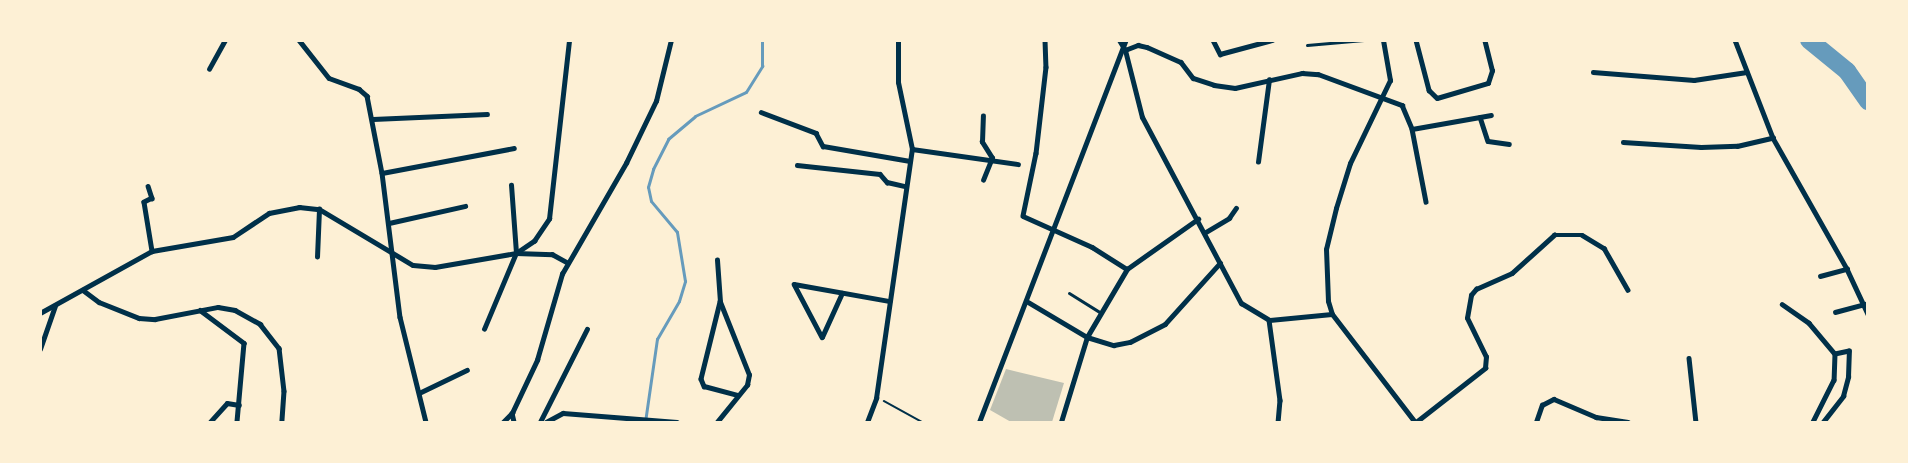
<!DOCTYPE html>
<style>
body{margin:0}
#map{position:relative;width:1908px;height:463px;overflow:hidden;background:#fdf0d5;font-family:Literata,serif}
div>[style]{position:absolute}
.stream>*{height:3px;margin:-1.5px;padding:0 1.5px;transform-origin:1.5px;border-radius:1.5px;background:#669bbc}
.river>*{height:18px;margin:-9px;padding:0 9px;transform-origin:9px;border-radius:9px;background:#669bbc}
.building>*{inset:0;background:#bec0b2}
.path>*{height:1.5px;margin:-0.75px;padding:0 0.75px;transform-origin:0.75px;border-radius:0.75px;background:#003049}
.pedestrian>*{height:3px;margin:-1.5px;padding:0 1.5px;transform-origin:1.5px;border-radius:1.5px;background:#003049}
.minor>*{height:4.5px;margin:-2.25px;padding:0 2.25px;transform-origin:2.25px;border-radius:2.25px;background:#003049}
.tertiary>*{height:5px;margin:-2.5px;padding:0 2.5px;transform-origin:2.5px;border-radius:2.5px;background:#003049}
span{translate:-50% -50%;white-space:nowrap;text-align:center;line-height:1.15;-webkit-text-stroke:4.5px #fdf0d5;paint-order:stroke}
.frame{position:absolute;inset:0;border:42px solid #fdf0d5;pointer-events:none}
</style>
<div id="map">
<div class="stream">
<i style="left:645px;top:422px;width:84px;rotate:-81.8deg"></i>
<i style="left:657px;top:339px;width:44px;rotate:-59.9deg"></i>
<i style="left:679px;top:301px;width:21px;rotate:-73deg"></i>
<i style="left:685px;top:281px;width:50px;rotate:-99.3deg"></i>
<i style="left:677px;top:232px;width:40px;rotate:-130deg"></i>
<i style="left:651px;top:201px;width:14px;rotate:-102deg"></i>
<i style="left:648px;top:187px;width:19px;rotate:-74deg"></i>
<i style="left:653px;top:169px;width:34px;rotate:-63deg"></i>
<i style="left:668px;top:139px;width:35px;rotate:-40deg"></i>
<i style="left:695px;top:116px;width:56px;rotate:-25.2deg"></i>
<i style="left:746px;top:92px;width:31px;rotate:-58deg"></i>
<i style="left:762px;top:66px;width:26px;rotate:-90deg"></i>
</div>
<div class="river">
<i style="left:1809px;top:40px;width:49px;rotate:39.2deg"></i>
<i style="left:1847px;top:71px;width:37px;rotate:55deg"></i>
</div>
<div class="building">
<i style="clip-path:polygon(1006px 369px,1064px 383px,1052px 422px,1011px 422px,990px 410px)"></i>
</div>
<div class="path">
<i style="left:884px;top:401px;width:43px;rotate:28.9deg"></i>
</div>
<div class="pedestrian">
<i style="left:1307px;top:45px;width:57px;rotate:-5deg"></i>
<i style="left:1069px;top:293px;width:38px;rotate:32deg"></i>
</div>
<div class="minor">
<i style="left:299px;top:40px;width:48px;rotate:51.7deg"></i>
<i style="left:329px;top:78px;width:32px;rotate:20deg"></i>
<i style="left:359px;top:89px;width:11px;rotate:41deg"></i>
<i style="left:367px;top:96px;width:78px;rotate:79deg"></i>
<i style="left:382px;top:173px;width:145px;rotate:82.9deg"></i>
<i style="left:400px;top:317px;width:108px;rotate:76.1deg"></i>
<i style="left:1045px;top:40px;width:27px;rotate:88deg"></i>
<i style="left:1046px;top:67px;width:87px;rotate:96.6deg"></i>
<i style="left:1036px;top:153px;width:64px;rotate:101.7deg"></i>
<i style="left:1023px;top:216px;width:76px;rotate:24.2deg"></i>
<i style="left:1092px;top:247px;width:41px;rotate:32.2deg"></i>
<i style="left:1213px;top:40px;width:16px;rotate:63deg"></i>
<i style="left:1220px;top:54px;width:54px;rotate:-15.1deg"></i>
<i style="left:1416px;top:40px;width:52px;rotate:75.4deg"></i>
<i style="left:1429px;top:90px;width:11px;rotate:45deg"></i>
<i style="left:1437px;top:98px;width:53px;rotate:-16.4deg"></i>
<i style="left:1488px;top:83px;width:13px;rotate:-72deg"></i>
<i style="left:1492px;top:71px;width:32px;rotate:-104deg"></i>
<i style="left:1735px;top:40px;width:105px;rotate:68.8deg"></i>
<i style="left:1773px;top:138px;width:150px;rotate:60.5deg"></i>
<i style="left:1847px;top:269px;width:50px;rotate:65deg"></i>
<i style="left:1125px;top:50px;width:14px;rotate:-21deg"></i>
<i style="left:1138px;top:45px;width:9px;rotate:13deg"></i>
<i style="left:1147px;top:47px;width:37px;rotate:24deg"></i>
<i style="left:1181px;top:62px;width:20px;rotate:53deg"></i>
<i style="left:1193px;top:78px;width:22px;rotate:18deg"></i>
<i style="left:1214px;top:85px;width:21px;rotate:8deg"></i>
<i style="left:1235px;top:88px;width:69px;rotate:-12.6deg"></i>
<i style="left:1302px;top:73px;width:16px;rotate:4deg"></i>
<i style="left:1318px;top:74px;width:90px;rotate:20.3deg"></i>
<i style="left:1402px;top:105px;width:26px;rotate:67deg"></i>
<i style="left:1412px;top:129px;width:74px;rotate:79.1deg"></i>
<i style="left:209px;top:69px;width:33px;rotate:-61deg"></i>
<i style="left:1593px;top:72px;width:101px;rotate:4.5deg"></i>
<i style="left:1694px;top:80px;width:53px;rotate:-8.7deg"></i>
<i style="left:761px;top:112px;width:59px;rotate:20.9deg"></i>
<i style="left:816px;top:133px;width:15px;rotate:62deg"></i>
<i style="left:823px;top:146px;width:88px;rotate:9.8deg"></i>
<i style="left:1480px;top:117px;width:25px;rotate:72deg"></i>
<i style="left:1488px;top:141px;width:21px;rotate:8deg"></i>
<i style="left:373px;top:119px;width:114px;rotate:-2.5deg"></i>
<i style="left:1412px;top:129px;width:80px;rotate:-10deg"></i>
<i style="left:1623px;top:142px;width:78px;rotate:3.7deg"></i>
<i style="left:1701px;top:147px;width:36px;rotate:-2deg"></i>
<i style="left:1737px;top:146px;width:37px;rotate:-13deg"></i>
<i style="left:912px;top:149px;width:107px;rotate:8.1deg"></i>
<i style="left:1258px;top:162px;width:83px;rotate:-82.4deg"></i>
<i style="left:797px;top:165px;width:83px;rotate:6.2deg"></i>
<i style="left:880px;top:174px;width:11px;rotate:49deg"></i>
<i style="left:887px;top:182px;width:18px;rotate:13deg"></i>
<i style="left:382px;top:173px;width:134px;rotate:-10.7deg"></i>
<i style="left:983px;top:180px;width:24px;rotate:-68deg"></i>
<i style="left:992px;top:158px;width:19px;rotate:-122deg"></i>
<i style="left:982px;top:142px;width:26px;rotate:-88deg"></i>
<i style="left:148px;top:186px;width:13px;rotate:72deg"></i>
<i style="left:152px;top:198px;width:9px;rotate:153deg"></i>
<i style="left:144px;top:202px;width:50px;rotate:80.7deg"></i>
<i style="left:389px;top:223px;width:78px;rotate:-12.6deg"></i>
<i style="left:1206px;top:232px;width:27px;rotate:-31deg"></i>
<i style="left:1229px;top:218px;width:12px;rotate:-55deg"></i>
<i style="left:516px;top:253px;width:22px;rotate:-34deg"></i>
<i style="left:534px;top:241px;width:27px;rotate:-56deg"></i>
<i style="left:549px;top:219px;width:180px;rotate:-83.6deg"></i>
<i style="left:317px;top:257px;width:48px;rotate:-87.6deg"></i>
<i style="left:1820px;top:276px;width:28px;rotate:-15deg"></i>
<i style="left:794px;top:284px;width:60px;rotate:62.2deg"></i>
<i style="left:822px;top:337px;width:48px;rotate:-65.6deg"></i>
<i style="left:794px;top:284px;width:97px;rotate:10.1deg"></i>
<i style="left:83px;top:290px;width:20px;rotate:37deg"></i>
<i style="left:99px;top:302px;width:43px;rotate:21.8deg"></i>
<i style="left:139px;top:318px;width:16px;rotate:4deg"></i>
<i style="left:155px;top:319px;width:64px;rotate:-10.8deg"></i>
<i style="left:218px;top:307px;width:17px;rotate:10deg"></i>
<i style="left:235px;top:310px;width:29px;rotate:29deg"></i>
<i style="left:260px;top:324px;width:31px;rotate:52deg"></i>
<i style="left:279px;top:348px;width:43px;rotate:83.4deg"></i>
<i style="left:284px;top:391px;width:31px;rotate:94deg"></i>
<i style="left:720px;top:302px;width:79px;rotate:103.9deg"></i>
<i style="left:701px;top:379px;width:8px;rotate:67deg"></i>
<i style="left:704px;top:386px;width:35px;rotate:15deg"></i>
<i style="left:1028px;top:302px;width:69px;rotate:30.7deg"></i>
<i style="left:1087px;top:337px;width:28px;rotate:17deg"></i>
<i style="left:1114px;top:345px;width:16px;rotate:-11deg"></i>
<i style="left:1130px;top:342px;width:39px;rotate:-27deg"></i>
<i style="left:1165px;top:324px;width:82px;rotate:-48deg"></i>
<i style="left:1782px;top:304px;width:33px;rotate:35deg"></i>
<i style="left:1809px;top:323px;width:40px;rotate:50deg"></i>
<i style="left:1835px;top:354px;width:26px;rotate:92deg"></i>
<i style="left:1834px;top:380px;width:47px;rotate:116.6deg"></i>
<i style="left:200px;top:310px;width:55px;rotate:36.9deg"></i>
<i style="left:244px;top:343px;width:79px;rotate:95.1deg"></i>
<i style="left:1835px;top:312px;width:31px;rotate:-15deg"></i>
<i style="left:40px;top:313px;width:128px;rotate:-29deg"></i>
<i style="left:152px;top:251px;width:82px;rotate:-9.8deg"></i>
<i style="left:233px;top:237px;width:43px;rotate:-33.7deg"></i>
<i style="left:269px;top:213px;width:31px;rotate:-11deg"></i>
<i style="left:299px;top:207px;width:20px;rotate:6deg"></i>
<i style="left:319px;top:209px;width:109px;rotate:30.8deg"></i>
<i style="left:413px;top:265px;width:22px;rotate:5deg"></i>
<i style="left:435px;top:267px;width:82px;rotate:-9.8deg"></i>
<i style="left:516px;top:253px;width:36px;rotate:2deg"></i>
<i style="left:552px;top:254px;width:18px;rotate:29deg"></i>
<i style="left:1269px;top:320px;width:81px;rotate:82.2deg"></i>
<i style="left:1280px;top:400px;width:22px;rotate:95deg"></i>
<i style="left:484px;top:329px;width:82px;rotate:-67.2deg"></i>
<i style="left:516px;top:253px;width:68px;rotate:-94.2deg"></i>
<i style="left:40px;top:349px;width:46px;rotate:-70.8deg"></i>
<i style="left:1689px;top:358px;width:64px;rotate:83.8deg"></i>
<i style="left:419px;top:393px;width:53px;rotate:-25.6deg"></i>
<i style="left:512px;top:413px;width:9px;rotate:77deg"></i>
<i style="left:210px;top:422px;width:25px;rotate:-48deg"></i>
<i style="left:227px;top:403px;width:12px;rotate:9deg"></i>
<i style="left:503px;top:422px;width:13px;rotate:-45deg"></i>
<i style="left:512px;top:413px;width:59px;rotate:-64.7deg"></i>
<i style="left:537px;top:360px;width:90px;rotate:-73.8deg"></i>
<i style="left:562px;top:274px;width:128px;rotate:-60deg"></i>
<i style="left:626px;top:163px;width:69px;rotate:-64.2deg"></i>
<i style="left:656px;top:101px;width:63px;rotate:-76.2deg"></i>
<i style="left:540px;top:422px;width:104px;rotate:-63.2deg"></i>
<i style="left:546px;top:422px;width:19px;rotate:-28deg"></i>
<i style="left:563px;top:413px;width:114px;rotate:4.5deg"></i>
<i style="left:717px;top:422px;width:48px;rotate:-51deg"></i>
<i style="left:747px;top:385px;width:10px;rotate:-79deg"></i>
<i style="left:749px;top:375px;width:79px;rotate:-111.7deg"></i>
<i style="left:720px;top:302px;width:42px;rotate:-94.1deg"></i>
<i style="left:1061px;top:422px;width:89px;rotate:-73deg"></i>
<i style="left:1087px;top:337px;width:79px;rotate:-59.5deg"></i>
<i style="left:1127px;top:269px;width:87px;rotate:-35.2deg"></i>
<i style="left:1416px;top:422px;width:88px;rotate:-38deg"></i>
<i style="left:1485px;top:368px;width:11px;rotate:-85deg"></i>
<i style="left:1486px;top:357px;width:43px;rotate:-116deg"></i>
<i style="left:1467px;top:318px;width:23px;rotate:-80deg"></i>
<i style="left:1471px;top:295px;width:8px;rotate:-50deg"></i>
<i style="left:1476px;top:289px;width:39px;rotate:-24deg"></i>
<i style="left:1512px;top:273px;width:57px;rotate:-42.1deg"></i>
<i style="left:1554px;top:235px;width:28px"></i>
<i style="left:1582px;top:235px;width:26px;rotate:31deg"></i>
<i style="left:1604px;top:248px;width:48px;rotate:60.3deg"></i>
<i style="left:1536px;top:422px;width:18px;rotate:-71deg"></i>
<i style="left:1542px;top:405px;width:13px;rotate:-27deg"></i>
<i style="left:1554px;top:399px;width:46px;rotate:23.2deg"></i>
<i style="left:1596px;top:417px;width:32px;rotate:9deg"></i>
<i style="left:1823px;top:422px;width:33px;rotate:-52deg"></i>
<i style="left:1843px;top:396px;width:20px;rotate:-75deg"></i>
<i style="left:1848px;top:377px;width:26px;rotate:-88deg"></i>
<i style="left:1849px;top:351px;width:14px;rotate:168deg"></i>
</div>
<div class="tertiary">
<i style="left:1119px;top:40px;width:12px;rotate:59deg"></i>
<i style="left:1125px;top:50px;width:69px;rotate:75.8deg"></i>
<i style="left:1142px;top:117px;width:211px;rotate:62deg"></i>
<i style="left:1241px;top:303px;width:33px;rotate:31deg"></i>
<i style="left:1269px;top:320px;width:63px;rotate:-5.4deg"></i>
<i style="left:1383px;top:40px;width:41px;rotate:80.1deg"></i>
<i style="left:1390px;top:80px;width:92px;rotate:115.7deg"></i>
<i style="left:1350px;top:163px;width:47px;rotate:107.3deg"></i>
<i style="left:1336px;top:208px;width:42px;rotate:103.7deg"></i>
<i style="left:1326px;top:249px;width:52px;rotate:87.8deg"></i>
<i style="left:1328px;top:301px;width:14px;rotate:73deg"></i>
<i style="left:1332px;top:314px;width:136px;rotate:52.5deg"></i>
<i style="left:867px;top:422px;width:26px;rotate:-69deg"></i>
<i style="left:876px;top:398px;width:252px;rotate:-81.8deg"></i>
<i style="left:912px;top:149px;width:68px;rotate:-101.8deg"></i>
<i style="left:898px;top:82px;width:42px;rotate:-90deg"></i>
<i style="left:979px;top:422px;width:409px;rotate:-69deg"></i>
</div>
<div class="frame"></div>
</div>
